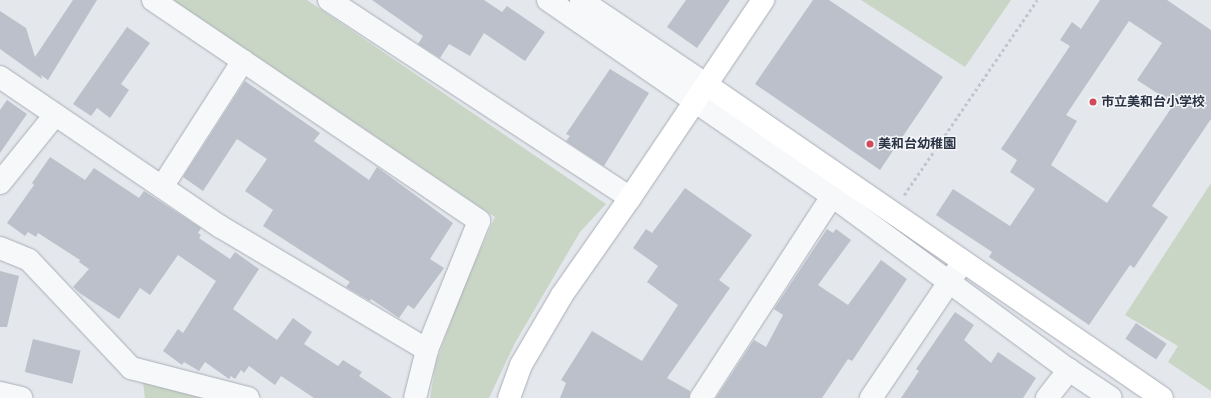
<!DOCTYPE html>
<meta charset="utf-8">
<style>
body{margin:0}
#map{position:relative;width:1211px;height:398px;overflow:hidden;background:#e4e7ec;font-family:Roboto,"Noto Sans JP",sans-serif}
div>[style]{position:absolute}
.green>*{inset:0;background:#c9d6c5}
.building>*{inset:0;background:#bbc0ca;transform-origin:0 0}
.path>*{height:2.5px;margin-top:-1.25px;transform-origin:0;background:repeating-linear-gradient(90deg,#c2c5cb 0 3px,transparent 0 6px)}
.roads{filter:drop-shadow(0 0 1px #a9aeb7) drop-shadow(0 0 1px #a9aeb7)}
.street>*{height:22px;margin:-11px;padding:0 11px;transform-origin:11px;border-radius:11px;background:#f7f8fa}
.secondary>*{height:22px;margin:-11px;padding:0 11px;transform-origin:11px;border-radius:11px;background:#fff}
.dots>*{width:11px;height:11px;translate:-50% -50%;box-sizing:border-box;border:2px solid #f4f6f9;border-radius:50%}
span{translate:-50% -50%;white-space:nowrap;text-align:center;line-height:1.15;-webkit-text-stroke:3px #f4f6f9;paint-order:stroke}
.poi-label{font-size:13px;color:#2b3445;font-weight:700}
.left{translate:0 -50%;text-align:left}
</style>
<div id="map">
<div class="green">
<i style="clip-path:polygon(173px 0,307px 0,606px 204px,580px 232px,515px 343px,489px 398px,430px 398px,436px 363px,460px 296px,495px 217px)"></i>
<i style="clip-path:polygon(861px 0,1011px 0,965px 67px)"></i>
<i style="clip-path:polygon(1211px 183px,1211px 391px,1168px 362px,1178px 346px,1125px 315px)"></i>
<i style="clip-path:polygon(143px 382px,212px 398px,145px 398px)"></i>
</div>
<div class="building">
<i style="clip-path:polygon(73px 0,97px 0,48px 80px,41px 75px,42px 79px,0 49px,0 11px,26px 28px,35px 57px)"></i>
<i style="clip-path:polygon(372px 0,484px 0,502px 12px,507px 6px,545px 32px,525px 61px,484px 33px,470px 56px,449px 44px,440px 58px,418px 44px,423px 36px)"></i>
<i style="clip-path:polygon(686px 0,730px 0,697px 48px,667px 27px)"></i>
<i style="clip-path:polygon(813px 0,829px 0,943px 77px,880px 170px,755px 84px)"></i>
<i style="clip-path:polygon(evenodd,1100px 0,1167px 0,1211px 30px,1211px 119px,1152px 206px,1168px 217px,1134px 268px,1130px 265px,1089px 325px,989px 257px,992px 252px,936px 215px,953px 189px,1010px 226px,1035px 189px,1010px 172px,1017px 160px,1001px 149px,1070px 46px,1060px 40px,1072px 22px,1081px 29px,1100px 0,1129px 21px,1162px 43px,1137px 80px,1174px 104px,1107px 203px,1051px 165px,1077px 121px,1066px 115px,1129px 21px)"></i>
<i style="clip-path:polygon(127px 27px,150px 43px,121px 84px,129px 90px,110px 118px,97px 108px,91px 116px,73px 104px)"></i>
<i style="clip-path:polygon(610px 69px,649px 93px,604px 166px,566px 141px,570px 136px,566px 134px)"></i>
<i style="clip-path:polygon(245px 81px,320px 133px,314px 141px,369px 180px,377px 167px,453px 223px,430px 259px,444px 268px,414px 309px,408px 305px,399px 318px,371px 299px,370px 301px,346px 287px,350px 282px,263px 226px,273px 210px,245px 191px,267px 159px,237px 139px,203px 191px,183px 177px)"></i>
<i style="clip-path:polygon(7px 100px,27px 114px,0 153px,0 110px)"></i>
<i style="clip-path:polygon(50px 157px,85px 180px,94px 168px,139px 198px,144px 191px,201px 228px,198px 233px,201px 235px,199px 238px,230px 259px,235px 252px,259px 269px,233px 309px,277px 340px,293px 318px,312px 332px,304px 344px,338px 366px,343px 360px,362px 372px,359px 376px,392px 398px,314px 398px,281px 376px,275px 385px,249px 366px,244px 373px,241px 370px,235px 379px,231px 376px,229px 379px,205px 362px,199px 371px,184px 362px,182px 365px,163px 351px,178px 329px,183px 333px,216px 281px,178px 255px,150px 295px,140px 288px,119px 319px,81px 294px,73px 287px,89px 269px,79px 262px,80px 260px,38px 233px,36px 237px,28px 232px,25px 236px,7px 223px,34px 185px,32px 183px)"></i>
<i style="clip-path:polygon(685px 188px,752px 235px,719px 280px,730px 288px,667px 378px,690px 391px,689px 398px,560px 398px,566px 383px,561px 380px,592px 331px,642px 361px,678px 305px,647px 282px,658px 266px,633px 248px,646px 229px,652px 233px)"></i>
<i style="clip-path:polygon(827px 229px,833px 233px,836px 229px,851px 240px,818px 285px,848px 305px,881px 260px,907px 279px,852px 361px,848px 359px,822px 398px,716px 398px,754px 340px,766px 347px,783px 315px,774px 309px)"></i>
<i style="clip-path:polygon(0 271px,19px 276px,7px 327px,0 327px)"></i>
<i style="clip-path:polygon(955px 312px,974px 325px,964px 340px,991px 363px,998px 352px,1036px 378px,1023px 398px,901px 398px,919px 371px,916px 369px)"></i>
<i style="left:1136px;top:323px;width:37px;height:19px;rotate:34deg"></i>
<i style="left:33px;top:339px;width:49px;height:34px;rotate:14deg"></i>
</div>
<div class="path">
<i style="left:904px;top:195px;width:236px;rotate:-55.7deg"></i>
</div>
<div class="roads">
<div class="street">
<i style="left:153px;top:0;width:394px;rotate:34.1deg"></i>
<i style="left:479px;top:221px;width:139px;rotate:112deg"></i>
<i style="left:427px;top:350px;width:49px;rotate:104deg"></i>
<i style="left:329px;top:0;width:360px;rotate:33.3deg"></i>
<i style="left:548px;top:0;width:345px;rotate:34.6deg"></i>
<i style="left:832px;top:196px;width:294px;rotate:36.3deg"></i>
<i style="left:1069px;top:370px;width:50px;rotate:33.7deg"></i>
<i style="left:581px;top:0;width:152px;rotate:34deg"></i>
<i style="left:0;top:77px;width:267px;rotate:34.2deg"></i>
<i style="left:221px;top:227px;width:240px;rotate:30.8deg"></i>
<i style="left:0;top:183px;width:87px;rotate:-51deg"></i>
<i style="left:162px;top:187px;width:150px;rotate:-57.3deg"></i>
<i style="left:0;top:248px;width:31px;rotate:22deg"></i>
<i style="left:29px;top:260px;width:149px;rotate:46.6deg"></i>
<i style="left:131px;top:368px;width:121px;rotate:14.4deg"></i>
<i style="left:0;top:393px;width:22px;rotate:13deg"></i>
<i style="left:701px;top:398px;width:241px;rotate:-57deg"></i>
<i style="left:871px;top:398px;width:156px;rotate:-56deg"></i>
<i style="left:1047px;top:398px;width:36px;rotate:-52deg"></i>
</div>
<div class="secondary">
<i style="left:707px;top:85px;width:552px;rotate:34.52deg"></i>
<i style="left:509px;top:398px;width:35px;rotate:-70deg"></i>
<i style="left:521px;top:365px;width:81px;rotate:-59.6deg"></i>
<i style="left:562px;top:295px;width:118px;rotate:-55deg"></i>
<i style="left:630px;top:198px;width:239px;rotate:-56.1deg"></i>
</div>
</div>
<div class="dots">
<i style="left:1093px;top:102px;background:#d1495b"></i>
<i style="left:870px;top:144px;background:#d1495b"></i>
</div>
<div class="poi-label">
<span class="left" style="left:1101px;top:102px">市立美和台小学校</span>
<span class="left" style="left:878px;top:144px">美和台幼稚園</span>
</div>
</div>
